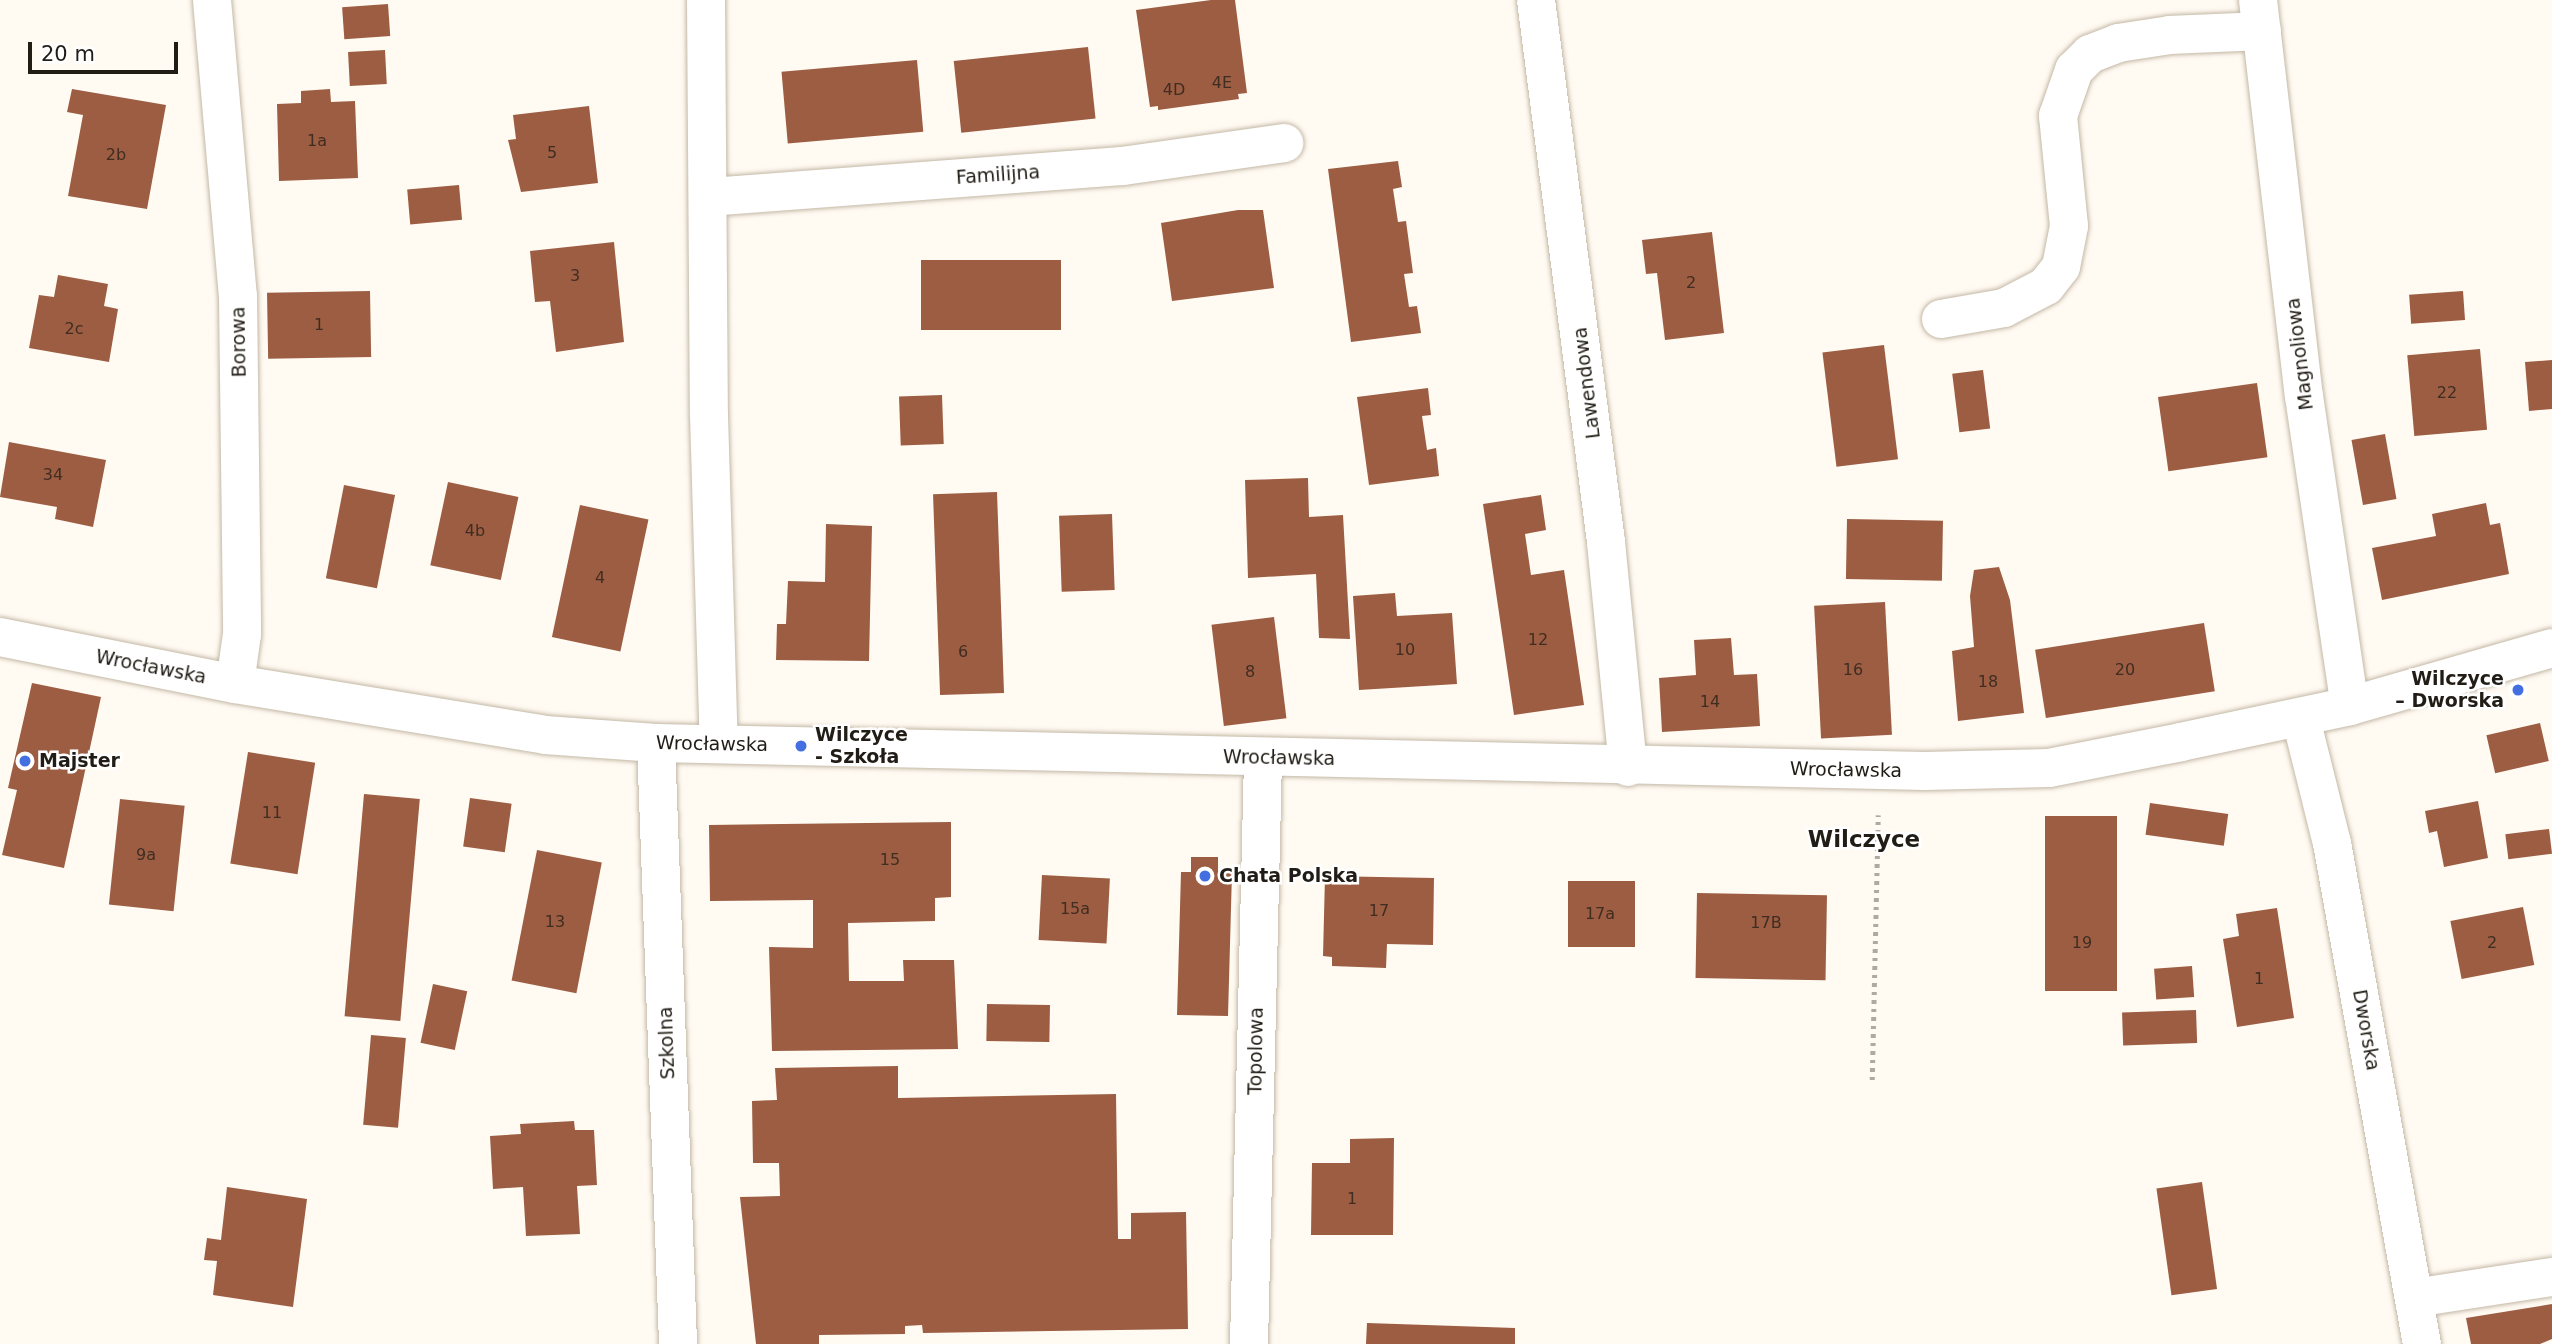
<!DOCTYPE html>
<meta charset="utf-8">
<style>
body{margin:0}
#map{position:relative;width:2552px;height:1344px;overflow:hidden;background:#fffaf2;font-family:"DejaVu Sans",sans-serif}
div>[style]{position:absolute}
.building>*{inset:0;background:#9c5d42;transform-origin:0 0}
.path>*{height:4.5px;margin-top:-2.25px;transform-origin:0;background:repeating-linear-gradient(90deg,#aea9a1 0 3.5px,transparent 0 8.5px)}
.roads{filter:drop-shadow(0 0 2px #c4b8a6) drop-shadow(0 0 2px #c4b8a6)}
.minor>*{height:38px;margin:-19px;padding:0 19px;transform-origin:19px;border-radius:19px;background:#fff}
.dots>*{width:19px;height:19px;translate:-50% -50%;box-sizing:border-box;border:4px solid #fff;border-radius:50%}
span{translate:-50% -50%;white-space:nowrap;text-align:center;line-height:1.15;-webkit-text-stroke:5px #fff;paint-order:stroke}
.number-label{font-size:16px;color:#402d21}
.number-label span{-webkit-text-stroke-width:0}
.street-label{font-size:19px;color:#211d16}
.poi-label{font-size:19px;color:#211d16;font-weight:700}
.right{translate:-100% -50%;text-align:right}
.left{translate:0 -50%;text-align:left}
.quarter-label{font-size:23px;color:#211d16;font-weight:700}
.scale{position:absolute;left:28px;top:42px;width:150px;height:32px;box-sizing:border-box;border:4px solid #211d16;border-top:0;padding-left:9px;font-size:21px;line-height:24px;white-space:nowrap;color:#211d16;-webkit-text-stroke:5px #fff;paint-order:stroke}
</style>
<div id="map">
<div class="building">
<i style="clip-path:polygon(1211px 0,1235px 0,1247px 93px,1238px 94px,1239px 99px,1158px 110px,1158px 106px,1150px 107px,1136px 10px)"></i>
<i style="left:388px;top:4px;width:32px;height:46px;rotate:86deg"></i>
<i style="left:1088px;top:47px;width:72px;height:135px;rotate:84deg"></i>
<i style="left:385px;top:50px;width:34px;height:37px;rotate:87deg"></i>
<i style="left:917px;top:60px;width:72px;height:136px;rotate:85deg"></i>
<i style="clip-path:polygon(72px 89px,166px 105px,147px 209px,68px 196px,83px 115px,67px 112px)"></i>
<i style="clip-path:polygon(330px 89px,331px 102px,355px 101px,358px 178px,279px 181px,277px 104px,301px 103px,301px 91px)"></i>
<i style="clip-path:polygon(589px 106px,598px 183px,521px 192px,508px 140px,516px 139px,513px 115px)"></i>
<i style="clip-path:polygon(1398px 161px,1402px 187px,1393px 189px,1398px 222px,1406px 221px,1413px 273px,1404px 274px,1409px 307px,1417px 306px,1421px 333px,1351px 342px,1328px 169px)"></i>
<i style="left:459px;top:185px;width:35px;height:52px;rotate:85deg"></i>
<i style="clip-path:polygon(1238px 210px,1263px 210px,1274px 288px,1172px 301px,1161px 223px)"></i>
<i style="clip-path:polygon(1712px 232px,1724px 333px,1665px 340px,1657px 273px,1646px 274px,1642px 240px)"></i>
<i style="clip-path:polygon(614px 242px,624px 342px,556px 352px,550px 301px,535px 302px,530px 251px)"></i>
<i style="left:921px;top:260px;width:140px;height:70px"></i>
<i style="clip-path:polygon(58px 275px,108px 284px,104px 306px,118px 309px,109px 362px,29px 348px,39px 295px,54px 297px)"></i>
<i style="left:370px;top:291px;width:66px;height:103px;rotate:89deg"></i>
<i style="left:2463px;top:291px;width:29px;height:54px;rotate:86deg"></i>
<i style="left:1884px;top:345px;width:115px;height:62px;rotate:83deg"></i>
<i style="left:2480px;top:349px;width:81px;height:73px;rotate:85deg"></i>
<i style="clip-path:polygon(2552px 360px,2552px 409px,2529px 411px,2525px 362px)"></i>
<i style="left:1983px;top:370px;width:59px;height:31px;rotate:83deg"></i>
<i style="left:2257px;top:383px;width:75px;height:100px;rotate:82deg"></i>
<i style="clip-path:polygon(1428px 388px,1431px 415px,1422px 416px,1427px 450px,1436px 448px,1439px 476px,1369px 485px,1357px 397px)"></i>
<i style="left:942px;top:395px;width:49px;height:43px;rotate:88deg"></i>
<i style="left:2385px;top:434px;width:66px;height:34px;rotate:80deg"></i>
<i style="clip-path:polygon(9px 442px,106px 460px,93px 527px,55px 519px,57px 507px,0 497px)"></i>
<i style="clip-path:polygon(1308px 478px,1309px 517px,1343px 515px,1350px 639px,1319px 638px,1316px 574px,1248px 578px,1245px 480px)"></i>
<i style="left:448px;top:482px;width:72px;height:85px;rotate:12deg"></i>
<i style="left:344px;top:485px;width:52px;height:95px;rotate:11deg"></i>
<i style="left:997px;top:492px;width:201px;height:64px;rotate:88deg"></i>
<i style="clip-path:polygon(1541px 495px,1546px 530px,1525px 534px,1531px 575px,1564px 570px,1584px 705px,1514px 715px,1483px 504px)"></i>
<i style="clip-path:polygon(2486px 503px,2490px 525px,2500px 523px,2509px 574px,2382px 600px,2372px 548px,2436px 536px,2432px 514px)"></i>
<i style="left:580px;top:505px;width:70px;height:135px;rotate:12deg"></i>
<i style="left:1112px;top:514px;width:76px;height:53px;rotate:88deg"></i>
<i style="left:1847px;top:519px;width:96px;height:60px;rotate:1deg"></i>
<i style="clip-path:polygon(826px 524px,872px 526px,869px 661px,776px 660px,777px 624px,786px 624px,788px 581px,825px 582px)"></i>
<i style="clip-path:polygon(1999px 567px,2010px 600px,2024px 713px,1958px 721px,1952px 651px,1974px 647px,1970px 596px,1974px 570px)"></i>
<i style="clip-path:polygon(1395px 593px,1397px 616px,1452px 613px,1457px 684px,1359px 690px,1353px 596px)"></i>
<i style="left:1885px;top:602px;width:133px;height:71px;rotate:87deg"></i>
<i style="left:1274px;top:617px;width:102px;height:63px;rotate:83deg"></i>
<i style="left:2204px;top:623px;width:69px;height:171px;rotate:81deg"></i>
<i style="clip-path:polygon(1731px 638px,1734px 675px,1757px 674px,1760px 726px,1662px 732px,1659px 678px,1696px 675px,1694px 640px)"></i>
<i style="clip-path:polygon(32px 683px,101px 697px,64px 868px,2px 855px,17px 790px,8px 788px)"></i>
<i style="left:2540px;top:723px;width:39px;height:55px;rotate:77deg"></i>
<i style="left:248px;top:752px;width:68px;height:113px;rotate:9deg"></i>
<i style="left:364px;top:794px;width:56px;height:223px;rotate:5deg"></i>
<i style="left:470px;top:798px;width:42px;height:49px;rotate:8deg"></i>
<i style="left:120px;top:799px;width:65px;height:106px;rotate:6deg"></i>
<i style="clip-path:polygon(2478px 801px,2488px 858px,2444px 867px,2437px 831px,2429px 833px,2425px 811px)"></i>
<i style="left:2150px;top:803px;width:79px;height:32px;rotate:8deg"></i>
<i style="left:2045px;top:816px;width:72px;height:175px"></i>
<i style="clip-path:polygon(951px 822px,951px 897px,935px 898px,935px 921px,848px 923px,849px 981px,904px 981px,903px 960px,954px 960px,958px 1049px,772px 1051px,769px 947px,813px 948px,813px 900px,710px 901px,709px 825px)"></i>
<i style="left:2549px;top:829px;width:25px;height:44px;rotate:83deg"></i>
<i style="left:537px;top:850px;width:66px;height:133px;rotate:11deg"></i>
<i style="clip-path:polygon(1191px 857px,1218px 857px,1218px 871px,1232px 872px,1228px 1016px,1177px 1015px,1181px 872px,1191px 872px)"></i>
<i style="left:1042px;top:875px;width:68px;height:65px;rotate:3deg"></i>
<i style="clip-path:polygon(1325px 876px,1434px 878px,1433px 945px,1387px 944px,1386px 968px,1332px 966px,1332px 957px,1323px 956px)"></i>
<i style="left:1568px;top:881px;width:67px;height:66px"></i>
<i style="left:1697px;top:893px;width:130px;height:85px;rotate:1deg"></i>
<i style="left:2523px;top:907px;width:59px;height:74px;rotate:79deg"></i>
<i style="clip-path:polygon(2277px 908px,2294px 1018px,2237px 1027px,2223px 939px,2239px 936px,2236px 914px)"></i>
<i style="left:2192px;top:966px;width:31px;height:38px;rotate:86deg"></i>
<i style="left:433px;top:984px;width:35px;height:60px;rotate:12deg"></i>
<i style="left:987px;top:1004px;width:63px;height:37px;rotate:1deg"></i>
<i style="left:2196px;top:1010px;width:33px;height:74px;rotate:88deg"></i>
<i style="left:371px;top:1035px;width:35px;height:90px;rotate:5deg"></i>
<i style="clip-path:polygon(898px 1066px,898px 1098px,1116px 1094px,1118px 1239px,1131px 1239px,1131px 1213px,1186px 1212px,1188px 1329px,923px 1333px,922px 1325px,905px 1326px,905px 1334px,819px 1335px,819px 1344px,756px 1344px,740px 1197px,780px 1196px,779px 1163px,753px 1163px,752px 1101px,777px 1100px,775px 1068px)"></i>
<i style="clip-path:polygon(574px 1121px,575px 1130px,594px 1130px,597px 1185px,577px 1186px,580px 1234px,526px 1236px,523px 1187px,493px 1189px,490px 1136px,521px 1134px,520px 1124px)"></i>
<i style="clip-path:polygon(1394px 1138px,1393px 1235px,1311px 1235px,1312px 1163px,1350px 1163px,1350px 1139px)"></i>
<i style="left:2202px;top:1182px;width:108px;height:46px;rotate:82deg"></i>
<i style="clip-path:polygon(227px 1187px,307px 1199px,293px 1307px,213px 1295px,217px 1261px,204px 1260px,207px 1238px,221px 1240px)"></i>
<i style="clip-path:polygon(2552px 1304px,2552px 1339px,2540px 1344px,2471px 1344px,2466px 1318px)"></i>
<i style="clip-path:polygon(1367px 1323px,1515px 1328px,1515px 1344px,1366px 1344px)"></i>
</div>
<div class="path">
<i style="left:1872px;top:1080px;width:265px;rotate:-88.7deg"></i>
</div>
<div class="roads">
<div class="minor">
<i style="left:212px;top:0;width:297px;rotate:85deg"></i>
<i style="left:238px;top:296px;width:338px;rotate:89.3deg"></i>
<i style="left:242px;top:634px;width:50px;rotate:98deg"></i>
<i style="left:706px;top:0;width:415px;rotate:89.6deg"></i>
<i style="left:709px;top:415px;width:329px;rotate:88.3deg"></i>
<i style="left:1536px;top:0;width:547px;rotate:82.64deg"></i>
<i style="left:1606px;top:542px;width:226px;rotate:84.4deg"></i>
<i style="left:2258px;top:0;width:399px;rotate:83.4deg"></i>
<i style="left:2304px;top:396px;width:313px;rotate:81.6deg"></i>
<i style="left:710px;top:197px;width:414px;rotate:-4.3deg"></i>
<i style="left:1123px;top:166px;width:163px;rotate:-8.1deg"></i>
<i style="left:1941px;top:319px;width:64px;rotate:-9.9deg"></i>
<i style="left:2004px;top:308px;width:47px;rotate:-27.6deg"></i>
<i style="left:2046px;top:286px;width:24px;rotate:-52deg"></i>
<i style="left:2061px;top:267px;width:42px;rotate:-79deg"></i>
<i style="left:2069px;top:226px;width:111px;rotate:-95.7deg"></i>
<i style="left:2058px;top:116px;width:49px;rotate:-70.8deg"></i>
<i style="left:2074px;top:70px;width:23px;rotate:-45deg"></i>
<i style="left:2090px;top:54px;width:30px;rotate:-21deg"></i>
<i style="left:2118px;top:43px;width:53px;rotate:-8.7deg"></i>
<i style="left:2170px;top:35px;width:92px;rotate:-2.5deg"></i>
<i style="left:0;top:637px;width:240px;rotate:11.3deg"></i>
<i style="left:235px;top:684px;width:314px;rotate:9.3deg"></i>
<i style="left:545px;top:735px;width:111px;rotate:4.1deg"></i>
<i style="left:656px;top:743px;width:1269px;rotate:1.26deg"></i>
<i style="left:1925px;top:771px;width:124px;rotate:-1.4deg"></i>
<i style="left:2049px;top:768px;width:135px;rotate:-11.1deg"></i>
<i style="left:2181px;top:742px;width:173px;rotate:-12deg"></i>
<i style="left:2350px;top:706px;width:210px;rotate:-16deg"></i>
<i style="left:2301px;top:719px;width:128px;rotate:76deg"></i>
<i style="left:2332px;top:843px;width:509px;rotate:79.82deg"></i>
<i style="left:656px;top:743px;width:601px;rotate:87.9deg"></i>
<i style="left:2414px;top:1298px;width:140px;rotate:-8.7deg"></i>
<i style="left:1249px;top:1344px;width:586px;rotate:-88.63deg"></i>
</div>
</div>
<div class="dots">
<i style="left:2518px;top:690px;background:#446fe1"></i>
<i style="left:801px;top:746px;background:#446fe1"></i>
<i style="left:25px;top:761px;background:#446fe1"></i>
<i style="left:1205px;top:876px;background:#446fe1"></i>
</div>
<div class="number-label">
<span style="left:1222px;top:83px">4E</span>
<span style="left:1174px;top:90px">4D</span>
<span style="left:317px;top:141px">1a</span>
<span style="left:552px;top:153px">5</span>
<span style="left:116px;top:155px">2b</span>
<span style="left:575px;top:276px">3</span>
<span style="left:1691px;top:283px">2</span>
<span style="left:319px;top:325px">1</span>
<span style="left:74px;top:329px">2c</span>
<span style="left:2447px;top:393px">22</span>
<span style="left:53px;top:475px">34</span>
<span style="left:475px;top:531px">4b</span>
<span style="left:600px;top:578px">4</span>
<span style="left:1538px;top:640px">12</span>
<span style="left:1405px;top:650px">10</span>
<span style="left:963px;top:652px">6</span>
<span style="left:1853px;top:670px">16</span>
<span style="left:2125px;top:670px">20</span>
<span style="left:1250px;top:672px">8</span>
<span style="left:1988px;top:682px">18</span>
<span style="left:1710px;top:702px">14</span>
<span style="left:272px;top:813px">11</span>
<span style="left:146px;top:855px">9a</span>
<span style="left:890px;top:860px">15</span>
<span style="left:1075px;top:909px">15a</span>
<span style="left:1379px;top:911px">17</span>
<span style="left:1600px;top:914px">17a</span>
<span style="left:555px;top:922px">13</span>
<span style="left:1766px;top:923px">17B</span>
<span style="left:2082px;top:943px">19</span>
<span style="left:2492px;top:943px">2</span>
<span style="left:2259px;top:979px">1</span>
<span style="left:1352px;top:1199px">1</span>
</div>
<div class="street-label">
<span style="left:998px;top:175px;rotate:-4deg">Familijna</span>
<span style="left:239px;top:342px;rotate:-91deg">Borowa</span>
<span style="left:2300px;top:354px;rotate:-97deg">Magnoliowa</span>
<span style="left:1587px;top:383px;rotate:-97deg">Lawendowa</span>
<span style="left:151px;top:667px;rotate:11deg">Wrocławska</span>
<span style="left:712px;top:744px;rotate:1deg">Wrocławska</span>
<span style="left:1279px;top:758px;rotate:1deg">Wrocławska</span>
<span style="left:1846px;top:770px;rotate:1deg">Wrocławska</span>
<span style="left:2366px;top:1030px;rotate:80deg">Dworska</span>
<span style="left:667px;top:1043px;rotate:-92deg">Szkolna</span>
<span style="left:1256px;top:1051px;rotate:-89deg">Topolowa</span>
</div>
<div class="poi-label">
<span class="right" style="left:2504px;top:690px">Wilczyce<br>– Dworska</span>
<span class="left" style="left:815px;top:746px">Wilczyce<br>- Szkoła</span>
<span class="left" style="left:39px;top:761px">Majster</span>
<span class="left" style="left:1219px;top:876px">Chata Polska</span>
</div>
<div class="quarter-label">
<span style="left:1864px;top:839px">Wilczyce</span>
</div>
<div class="scale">20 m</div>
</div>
